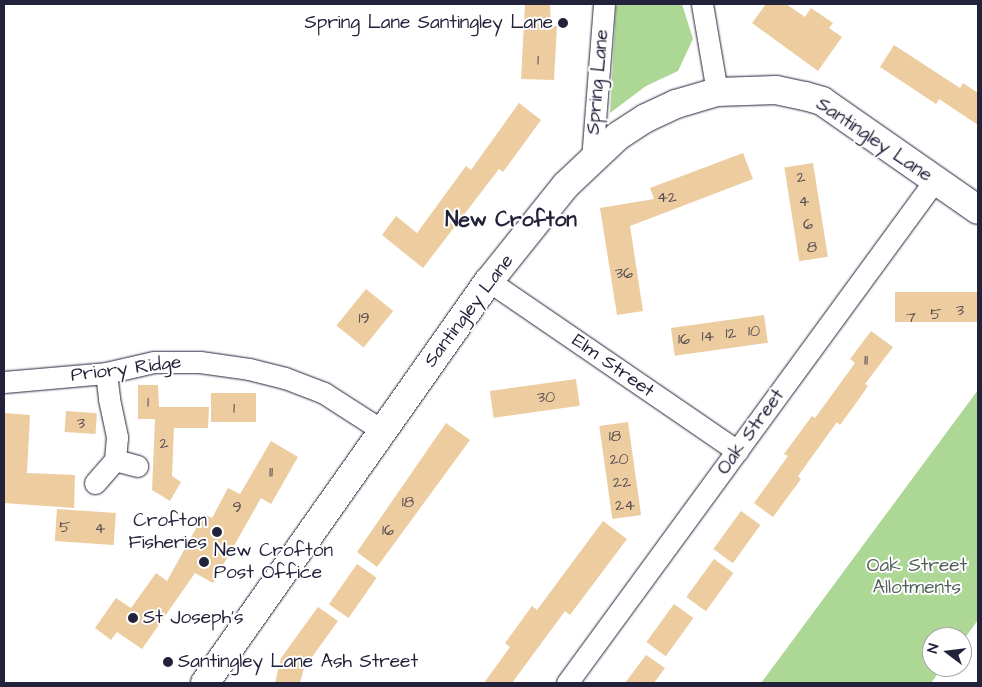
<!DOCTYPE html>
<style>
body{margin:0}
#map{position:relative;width:982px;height:687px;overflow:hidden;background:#fff;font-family:"Architects Daughter",sans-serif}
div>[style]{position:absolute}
.green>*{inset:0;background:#add794}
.building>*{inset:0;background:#edcc9f;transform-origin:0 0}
.roads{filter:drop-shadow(0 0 1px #22223b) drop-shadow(0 0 1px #22223b)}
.street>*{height:21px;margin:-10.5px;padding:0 10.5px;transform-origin:10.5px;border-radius:10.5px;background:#fff}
.secondary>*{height:28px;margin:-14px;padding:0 14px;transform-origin:14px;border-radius:14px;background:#fff}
.dots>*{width:14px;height:14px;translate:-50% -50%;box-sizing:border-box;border:2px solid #fff;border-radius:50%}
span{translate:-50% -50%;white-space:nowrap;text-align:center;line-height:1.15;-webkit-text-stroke:4px #fff;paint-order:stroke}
.number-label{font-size:16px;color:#554c54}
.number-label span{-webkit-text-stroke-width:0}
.poi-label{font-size:19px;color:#22223b}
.right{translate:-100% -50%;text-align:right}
.left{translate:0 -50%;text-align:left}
.street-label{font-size:19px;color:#22223b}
.park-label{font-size:19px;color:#53615a}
.quarter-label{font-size:21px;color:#22223b;font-weight:700}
.frame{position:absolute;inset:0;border:5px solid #22223b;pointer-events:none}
.north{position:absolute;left:922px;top:627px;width:50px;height:50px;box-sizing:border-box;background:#fff;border:1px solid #a7a7b1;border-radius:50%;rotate:285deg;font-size:14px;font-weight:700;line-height:20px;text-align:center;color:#22223b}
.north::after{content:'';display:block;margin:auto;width:18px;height:22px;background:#22223b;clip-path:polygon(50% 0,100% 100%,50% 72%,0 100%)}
</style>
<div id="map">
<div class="green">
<i style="clip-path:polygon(616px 4px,682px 4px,693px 39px,678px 71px,646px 86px,610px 113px)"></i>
<i style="clip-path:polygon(978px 390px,978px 620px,962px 642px,962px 637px,932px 637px,932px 667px,943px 667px,931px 683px,761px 683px)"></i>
</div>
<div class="building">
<i style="clip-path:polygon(525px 4px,550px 4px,551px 26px,557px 26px,554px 80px,521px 79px)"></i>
<i style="clip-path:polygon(766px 4px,786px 4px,805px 17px,811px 8px,833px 23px,829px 28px,842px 37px,818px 71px,752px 23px)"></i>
<i style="clip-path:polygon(894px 45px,960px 88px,963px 83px,978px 93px,978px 125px,939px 99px,936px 104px,880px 67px)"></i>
<i style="clip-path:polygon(519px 103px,541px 120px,503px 172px,499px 169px,423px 268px,382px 235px,396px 216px,417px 233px,466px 166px,471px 170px)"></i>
<i style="clip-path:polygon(743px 153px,753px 179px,630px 226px,643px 311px,617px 315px,600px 208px,654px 199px,650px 188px)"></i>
<i style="left:813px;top:163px;width:95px;height:29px;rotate:81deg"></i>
<i style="left:366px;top:289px;width:35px;height:47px;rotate:39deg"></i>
<i style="left:978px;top:292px;width:30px;height:83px;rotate:90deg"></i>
<i style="left:764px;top:315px;width:28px;height:94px;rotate:82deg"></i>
<i style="clip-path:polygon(871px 331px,893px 347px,865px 384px,868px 386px,854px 406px,840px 425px,837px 422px,798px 476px,801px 479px,773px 517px,754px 503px,788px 456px,784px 454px,812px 416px,815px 418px,855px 363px,850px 359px)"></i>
<i style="left:576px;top:379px;width:27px;height:87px;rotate:82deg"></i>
<i style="clip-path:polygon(138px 385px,158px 385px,159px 407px,209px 407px,208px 428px,174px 428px,172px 476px,181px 482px,170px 501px,152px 490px,155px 419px,138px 419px)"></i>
<i style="left:256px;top:393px;width:29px;height:45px;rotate:90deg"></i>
<i style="left:66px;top:411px;width:31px;height:21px;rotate:4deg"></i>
<i style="clip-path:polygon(4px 413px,30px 415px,27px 473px,75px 475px,74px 508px,4px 503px)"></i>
<i style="left:628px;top:422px;width:94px;height:29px;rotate:82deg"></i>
<i style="clip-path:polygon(446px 423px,470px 440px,377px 567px,357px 552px)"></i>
<i style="clip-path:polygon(271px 441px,298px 457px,271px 504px,261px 498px,213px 583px,195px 573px,142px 649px,117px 632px,111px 640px,95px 628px,116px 598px,131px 608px,156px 573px,167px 581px,204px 514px,212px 518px,228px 488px,240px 494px)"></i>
<i style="left:57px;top:509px;width:59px;height:32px;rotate:4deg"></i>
<i style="left:741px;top:511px;width:24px;height:47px;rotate:36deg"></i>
<i style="clip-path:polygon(603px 521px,627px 539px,570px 615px,565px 611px,512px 683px,484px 683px,510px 647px,505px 643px,532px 606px,537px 610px)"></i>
<i style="left:714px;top:559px;width:24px;height:47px;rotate:36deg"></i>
<i style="left:357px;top:564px;width:24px;height:49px;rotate:35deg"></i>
<i style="left:674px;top:604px;width:24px;height:47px;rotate:36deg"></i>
<i style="clip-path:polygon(318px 607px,338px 621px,304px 668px,300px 683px,275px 683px,281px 658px)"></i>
<i style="clip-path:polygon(646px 655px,665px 668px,654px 683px,625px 683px)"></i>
</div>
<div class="roads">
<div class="street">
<i style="left:702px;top:4px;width:89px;rotate:80.3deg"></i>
<i style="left:592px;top:160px;width:156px;rotate:-85.6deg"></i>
<i style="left:489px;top:281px;width:301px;rotate:34.4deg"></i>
<i style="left:106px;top:373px;width:26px;rotate:83deg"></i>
<i style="left:109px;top:399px;width:39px;rotate:78deg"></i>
<i style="left:117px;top:437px;width:23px;rotate:95deg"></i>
<i style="left:4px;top:382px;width:102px;rotate:-5deg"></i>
<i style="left:106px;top:373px;width:49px;rotate:-12.9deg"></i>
<i style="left:154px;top:362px;width:46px"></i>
<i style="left:200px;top:362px;width:49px;rotate:8.1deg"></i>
<i style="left:249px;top:369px;width:37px;rotate:14deg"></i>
<i style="left:285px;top:378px;width:42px;rotate:21deg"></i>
<i style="left:324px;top:393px;width:70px;rotate:32.8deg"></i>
<i style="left:95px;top:483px;width:30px;rotate:-49deg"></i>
<i style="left:115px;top:460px;width:23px;rotate:15deg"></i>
<i style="left:567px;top:683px;width:623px;rotate:-53.81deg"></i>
</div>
<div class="secondary">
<i style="left:205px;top:683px;width:492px;rotate:-54.8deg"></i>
<i style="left:489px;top:281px;width:123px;rotate:-51.3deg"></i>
<i style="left:566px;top:185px;width:71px;rotate:-43.3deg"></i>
<i style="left:618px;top:136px;width:33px;rotate:-33deg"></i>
<i style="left:646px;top:118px;width:33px;rotate:-25deg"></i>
<i style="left:676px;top:104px;width:43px;rotate:-16.3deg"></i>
<i style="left:717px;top:92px;width:59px;rotate:-1.9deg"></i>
<i style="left:776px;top:90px;width:30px;rotate:12deg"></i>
<i style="left:805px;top:96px;width:18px;rotate:16deg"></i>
<i style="left:822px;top:101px;width:190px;rotate:34.9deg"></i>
</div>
</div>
<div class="dots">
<i style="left:563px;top:23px;background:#22223b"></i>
<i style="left:217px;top:532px;background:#22223b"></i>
<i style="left:204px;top:562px;background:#22223b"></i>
<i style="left:133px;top:618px;background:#22223b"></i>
<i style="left:168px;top:662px;background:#22223b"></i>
</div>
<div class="number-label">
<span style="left:538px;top:60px">1</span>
<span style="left:801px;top:177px">2</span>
<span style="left:667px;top:197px">42</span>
<span style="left:804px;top:201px">4</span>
<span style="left:808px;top:224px">6</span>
<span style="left:812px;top:247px">8</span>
<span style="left:624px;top:273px">36</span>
<span style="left:960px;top:310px">3</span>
<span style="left:936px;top:314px">5</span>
<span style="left:911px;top:317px">7</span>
<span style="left:364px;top:318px">19</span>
<span style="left:754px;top:331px">10</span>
<span style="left:731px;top:333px">12</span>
<span style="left:708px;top:336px">14</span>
<span style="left:684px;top:339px">16</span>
<span style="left:866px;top:360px">11</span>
<span style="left:546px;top:397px">30</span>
<span style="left:148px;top:402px">1</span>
<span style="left:234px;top:408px">1</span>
<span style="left:81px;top:423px">3</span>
<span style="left:615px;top:436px">18</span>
<span style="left:164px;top:443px">2</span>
<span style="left:619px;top:459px">20</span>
<span style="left:271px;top:472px">11</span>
<span style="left:622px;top:482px">22</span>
<span style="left:408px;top:502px">18</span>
<span style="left:625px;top:505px">24</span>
<span style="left:237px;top:507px">9</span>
<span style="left:65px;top:527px">5</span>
<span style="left:100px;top:528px">4</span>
<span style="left:388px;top:530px">16</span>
</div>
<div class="poi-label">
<span class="right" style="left:553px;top:23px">Spring Lane Santingley Lane</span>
<span class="right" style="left:207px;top:532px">Crofton<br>Fisheries</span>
<span class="left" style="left:214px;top:562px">New Crofton<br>Post Office</span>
<span class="left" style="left:143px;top:618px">St Joseph's</span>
<span class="left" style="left:178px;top:662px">Santingley Lane Ash Street</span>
</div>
<div class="street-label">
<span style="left:598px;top:82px;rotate:-85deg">Spring Lane</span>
<span style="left:874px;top:140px;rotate:34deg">Santingley Lane</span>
<span style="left:469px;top:311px;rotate:-53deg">Santingley Lane</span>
<span style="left:613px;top:366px;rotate:35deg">Elm Street</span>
<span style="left:126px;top:369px;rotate:-7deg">Priory Ridge</span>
<span style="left:751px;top:432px;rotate:-54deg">Oak Street</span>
</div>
<div class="park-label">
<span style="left:917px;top:577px">Oak Street<br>Allotments</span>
</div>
<div class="quarter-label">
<span style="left:511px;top:220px">New Crofton</span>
</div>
<div class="frame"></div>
<div class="north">N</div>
</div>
